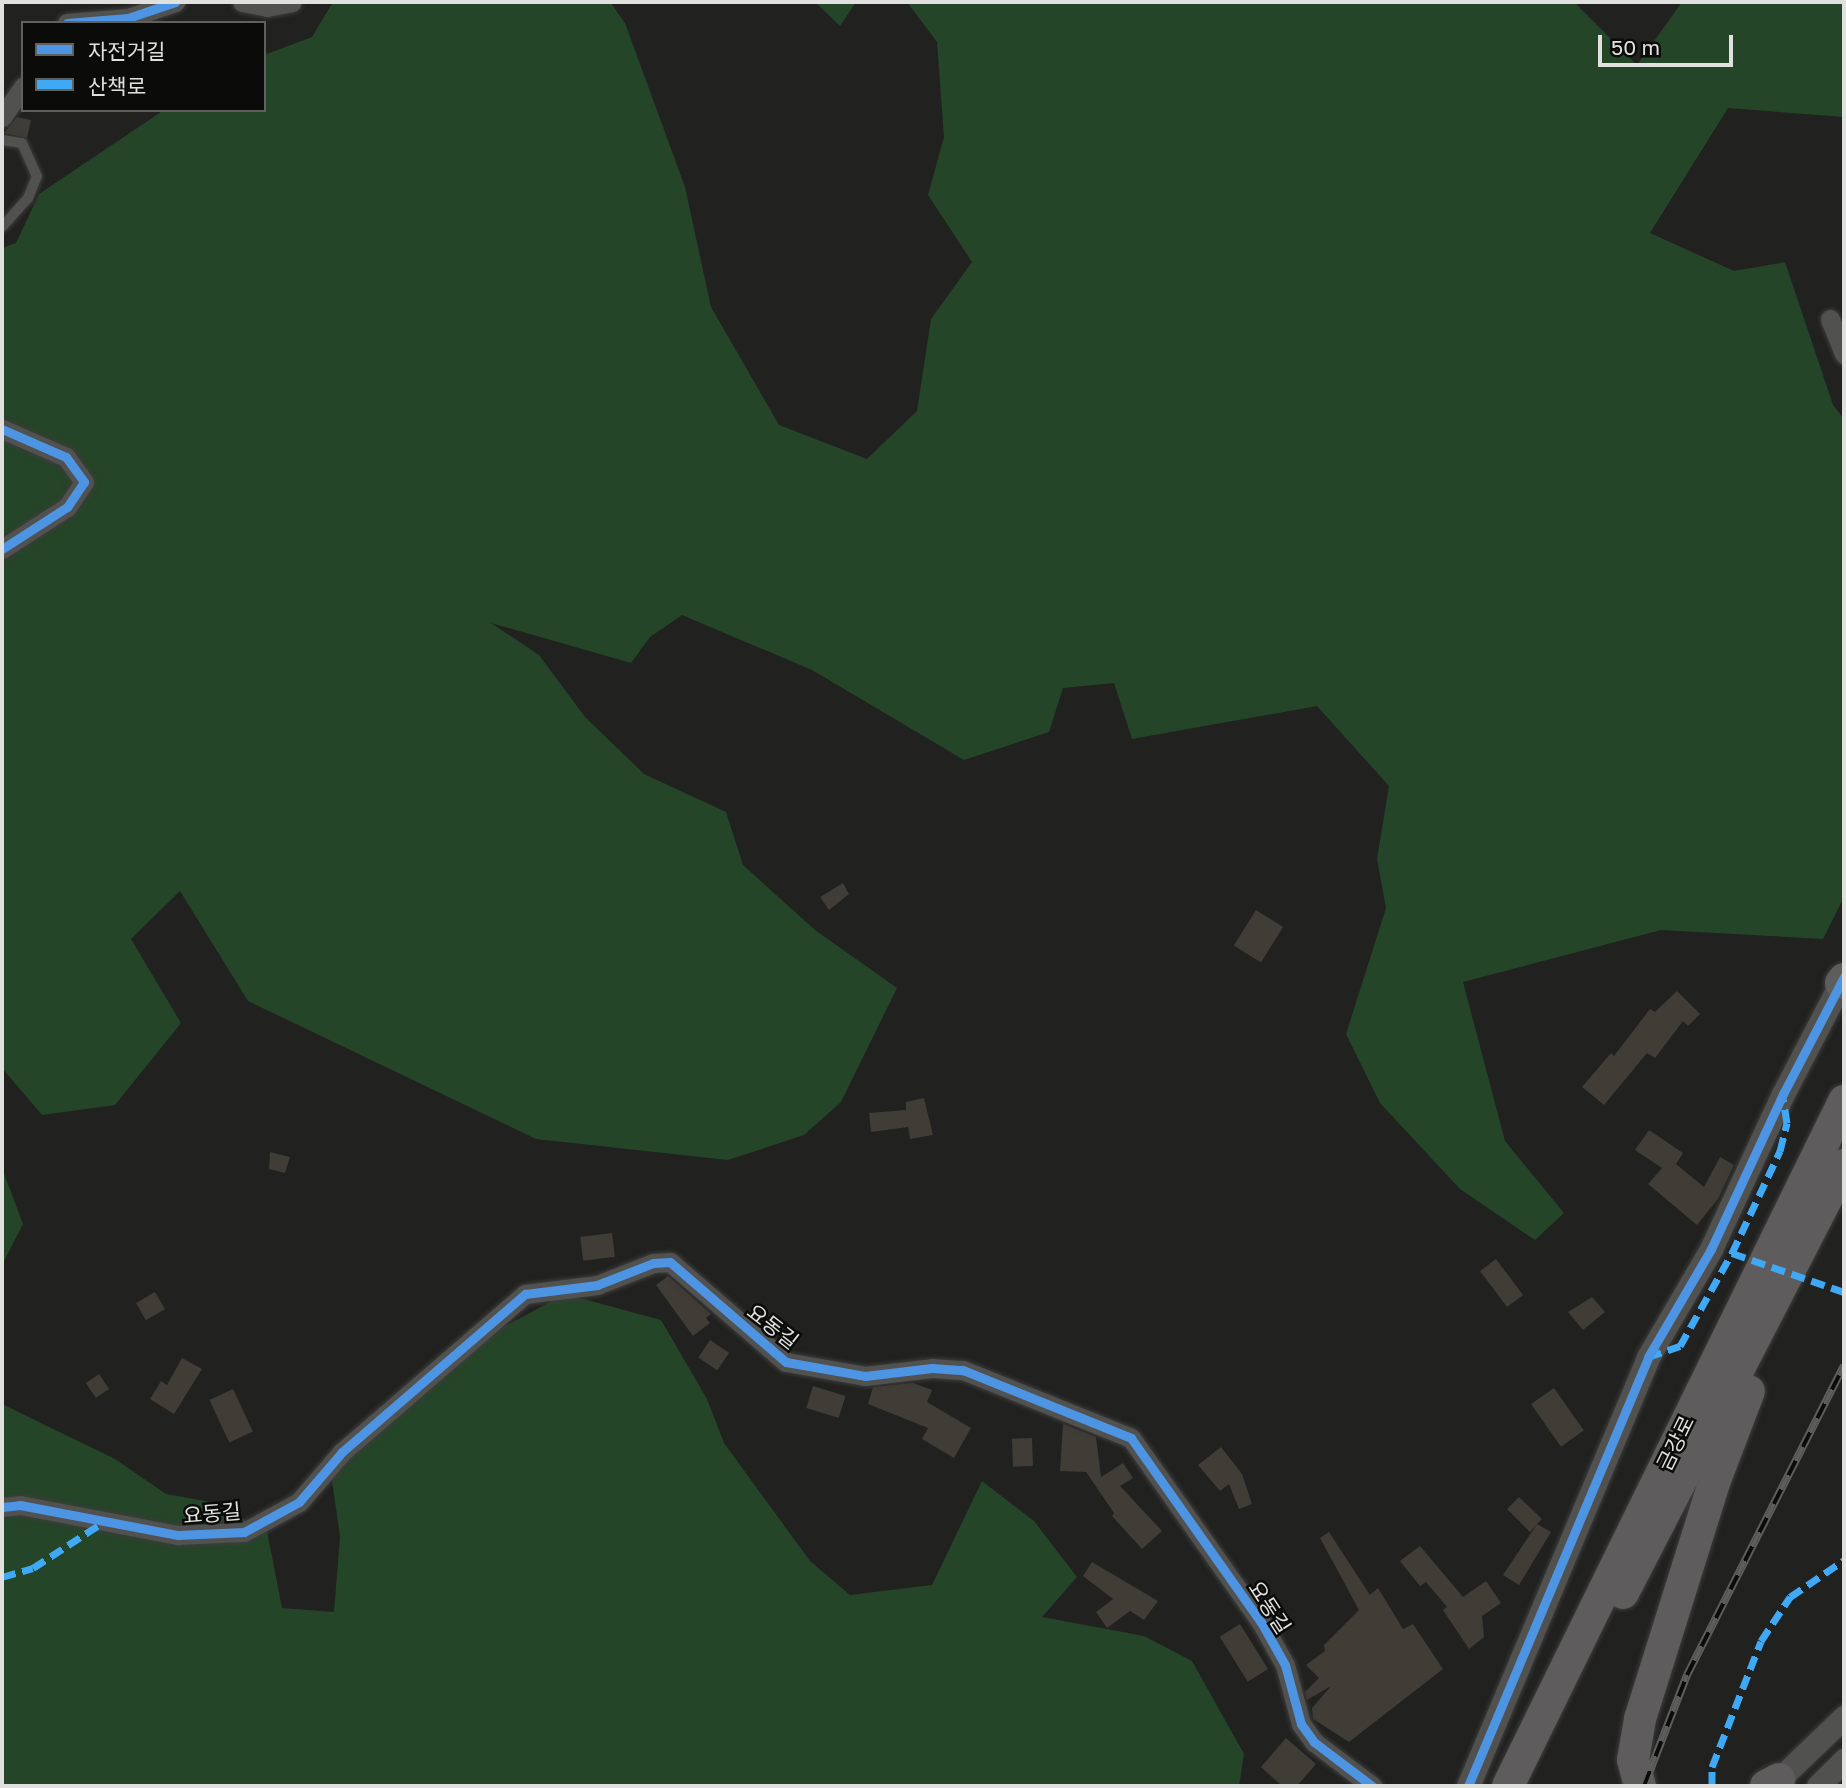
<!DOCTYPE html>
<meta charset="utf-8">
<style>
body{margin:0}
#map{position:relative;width:1846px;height:1788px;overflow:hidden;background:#212120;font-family:"Golos Text","Noto Sans KR",sans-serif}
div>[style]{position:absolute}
.green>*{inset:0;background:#254528}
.building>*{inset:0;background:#403c36;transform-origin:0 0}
.roads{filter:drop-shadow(0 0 2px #3c3c3b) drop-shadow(0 0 2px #3c3c3b)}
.service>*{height:10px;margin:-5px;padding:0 5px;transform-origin:5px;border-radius:5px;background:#515150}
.minor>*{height:19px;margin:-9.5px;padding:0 9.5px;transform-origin:9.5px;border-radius:9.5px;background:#515150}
.tertiary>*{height:23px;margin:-11.5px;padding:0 11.5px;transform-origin:11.5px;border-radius:11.5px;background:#515150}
.trunk>*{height:32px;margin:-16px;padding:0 16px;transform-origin:16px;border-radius:16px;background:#5e5c5c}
.rail>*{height:8px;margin-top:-4px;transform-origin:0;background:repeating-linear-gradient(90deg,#0b0b0a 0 16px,#5d5d5d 0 32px);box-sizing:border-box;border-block:2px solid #5d5d5d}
.quiet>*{height:7px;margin-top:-3.5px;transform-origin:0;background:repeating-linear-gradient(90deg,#3fa9f5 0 14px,transparent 0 21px)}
.cycleway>*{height:9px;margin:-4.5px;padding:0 4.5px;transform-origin:4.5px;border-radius:4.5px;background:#4d94e3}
span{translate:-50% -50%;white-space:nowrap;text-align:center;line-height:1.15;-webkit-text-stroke:5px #0b0b0a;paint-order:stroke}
.street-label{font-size:21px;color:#e0e0de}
.frame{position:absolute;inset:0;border:4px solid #e0e0de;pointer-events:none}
.legend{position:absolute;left:21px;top:21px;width:245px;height:91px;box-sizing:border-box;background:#0b0b0a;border:2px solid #60605f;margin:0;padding:9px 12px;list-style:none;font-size:21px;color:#e0e0de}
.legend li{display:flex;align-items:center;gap:14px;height:35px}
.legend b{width:35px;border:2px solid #60605f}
.scale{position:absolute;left:1598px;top:35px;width:135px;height:32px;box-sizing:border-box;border:4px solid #e0e0de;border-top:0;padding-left:9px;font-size:21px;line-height:24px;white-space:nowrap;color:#e0e0de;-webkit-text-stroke:5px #0b0b0a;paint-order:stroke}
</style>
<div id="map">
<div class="green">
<i style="clip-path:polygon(333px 2px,610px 2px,625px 23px,685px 187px,711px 307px,779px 425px,867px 459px,917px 411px,931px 319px,972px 262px,928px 195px,944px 137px,937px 42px,907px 2px,1574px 2px,1637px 65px,1682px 2px,1844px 2px,1844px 117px,1728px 108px,1650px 233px,1734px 271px,1785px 262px,1833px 405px,1844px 419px,1844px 897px,1823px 939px,1661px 930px,1463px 982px,1505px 1141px,1564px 1213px,1535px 1240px,1460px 1189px,1380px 1103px,1346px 1034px,1386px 908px,1377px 859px,1389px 786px,1317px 706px,1132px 739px,1114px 683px,1063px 688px,1049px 732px,964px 760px,812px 670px,682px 615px,650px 637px,631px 663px,491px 623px,539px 655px,585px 717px,644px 774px,726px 812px,743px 865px,815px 930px,897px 988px,841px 1102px,804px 1135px,728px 1160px,536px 1139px,248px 1001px,180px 891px,131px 939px,181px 1023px,115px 1105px,42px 1115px,2px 1068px,2px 248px,16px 243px,39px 194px,164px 110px,264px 110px,264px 55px,312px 37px)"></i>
<i style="clip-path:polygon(815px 2px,856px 2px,840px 26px)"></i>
<i style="clip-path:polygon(2px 1168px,23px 1224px,2px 1265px)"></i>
<i style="clip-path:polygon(565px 1294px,661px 1320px,707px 1399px,724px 1443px,810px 1561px,850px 1595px,932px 1585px,982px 1481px,1034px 1521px,1077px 1577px,1042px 1617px,1144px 1636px,1192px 1661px,1244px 1754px,1239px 1786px,2px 1786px,2px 1404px,115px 1459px,166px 1494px,206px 1501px,267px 1531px,282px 1608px,334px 1612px,340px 1537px,330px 1466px,479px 1340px)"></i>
</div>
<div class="building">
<i style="clip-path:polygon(17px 117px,31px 120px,27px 138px,4px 133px)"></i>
<i style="clip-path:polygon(843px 883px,849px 894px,829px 910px,820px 897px)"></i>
<i style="left:1256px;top:910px;width:32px;height:42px;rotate:32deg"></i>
<i style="clip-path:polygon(1677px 991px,1700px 1014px,1688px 1026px,1683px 1021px,1655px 1058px,1647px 1053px,1604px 1105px,1582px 1087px,1611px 1053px,1614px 1056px,1650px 1009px,1655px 1012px)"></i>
<i style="clip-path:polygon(924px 1098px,933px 1135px,910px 1139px,908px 1127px,871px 1132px,869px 1113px,906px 1110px,906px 1102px)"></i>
<i style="clip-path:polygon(1649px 1130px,1683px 1153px,1676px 1164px,1704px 1187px,1720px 1157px,1734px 1165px,1718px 1199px,1697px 1225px,1648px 1184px,1662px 1168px,1635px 1150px)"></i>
<i style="clip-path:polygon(270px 1152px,290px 1157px,285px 1173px,269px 1169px)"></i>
<i style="left:612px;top:1233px;width:24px;height:32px;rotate:83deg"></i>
<i style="left:1496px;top:1259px;width:45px;height:20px;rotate:53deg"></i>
<i style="clip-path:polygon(668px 1276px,711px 1314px,706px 1318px,710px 1323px,693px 1336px,656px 1285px)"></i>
<i style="left:155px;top:1292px;width:20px;height:22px;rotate:60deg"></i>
<i style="clip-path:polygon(1592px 1297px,1605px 1312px,1583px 1330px,1568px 1312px)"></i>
<i style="left:710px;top:1340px;width:23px;height:21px;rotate:34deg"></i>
<i style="clip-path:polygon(182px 1358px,202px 1369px,174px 1414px,150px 1399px,161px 1381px,167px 1385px)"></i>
<i style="left:99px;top:1374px;width:18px;height:16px;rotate:56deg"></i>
<i style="clip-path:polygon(913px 1383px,932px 1390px,927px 1402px,971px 1428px,954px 1458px,922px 1439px,928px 1428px,868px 1404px,873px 1387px)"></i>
<i style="left:813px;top:1386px;width:34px;height:23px;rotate:17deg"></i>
<i style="left:1554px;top:1388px;width:52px;height:28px;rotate:55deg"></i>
<i style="left:233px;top:1389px;width:47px;height:26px;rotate:65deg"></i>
<i style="clip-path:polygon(1063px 1424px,1096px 1437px,1101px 1477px,1123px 1463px,1133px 1478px,1120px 1486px,1162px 1531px,1142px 1549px,1112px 1516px,1114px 1513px,1086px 1472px,1060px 1471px)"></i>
<i style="left:1032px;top:1438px;width:28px;height:20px;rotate:88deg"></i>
<i style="clip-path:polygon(1221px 1447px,1242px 1474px,1252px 1504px,1239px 1509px,1229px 1484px,1220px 1491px,1198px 1465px)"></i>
<i style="clip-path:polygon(1519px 1497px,1542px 1519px,1537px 1524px,1551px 1532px,1519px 1585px,1503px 1575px,1537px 1524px,1530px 1532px,1507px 1509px)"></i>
<i style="clip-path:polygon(1329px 1532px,1370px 1595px,1378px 1588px,1403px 1629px,1413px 1624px,1443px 1669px,1349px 1742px,1313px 1719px,1312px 1708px,1331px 1686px,1307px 1700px,1305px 1692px,1319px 1678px,1306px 1665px,1325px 1651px,1324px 1645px,1359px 1610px,1320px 1538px)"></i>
<i style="clip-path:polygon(1420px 1546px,1463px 1597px,1486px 1581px,1501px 1603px,1482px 1616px,1484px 1637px,1469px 1649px,1443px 1610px,1447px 1607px,1426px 1582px,1420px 1586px,1400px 1561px)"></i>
<i style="clip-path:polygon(1092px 1562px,1158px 1601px,1144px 1620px,1130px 1611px,1107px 1628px,1096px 1612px,1113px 1599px,1083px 1576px)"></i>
<i style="left:1240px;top:1624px;width:53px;height:24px;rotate:58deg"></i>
<i style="clip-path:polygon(1286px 1738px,1316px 1764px,1297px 1786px,1282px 1786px,1261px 1767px)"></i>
</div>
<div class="roads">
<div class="service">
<i style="left:2px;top:140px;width:20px;rotate:9deg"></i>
<i style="left:22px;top:143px;width:36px;rotate:66deg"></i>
<i style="left:37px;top:176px;width:24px;rotate:112deg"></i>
<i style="left:28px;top:198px;width:39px;rotate:132deg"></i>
</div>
<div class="minor">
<i style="left:242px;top:2px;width:25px;rotate:11deg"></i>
<i style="left:267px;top:7px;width:25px;rotate:-11deg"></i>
<i style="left:67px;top:23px;width:61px;rotate:-4.7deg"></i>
<i style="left:128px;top:18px;width:50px;rotate:-18.8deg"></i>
<i style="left:2px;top:117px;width:37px;rotate:-55deg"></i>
<i style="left:1830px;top:319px;width:38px;rotate:68deg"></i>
<i style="left:2px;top:429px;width:70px;rotate:23.6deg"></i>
<i style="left:66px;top:457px;width:31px;rotate:54deg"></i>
<i style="left:84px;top:482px;width:30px;rotate:124deg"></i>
<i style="left:67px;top:507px;width:77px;rotate:147.1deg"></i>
<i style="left:2px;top:1507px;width:18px;rotate:-6deg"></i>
<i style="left:20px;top:1505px;width:161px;rotate:10.8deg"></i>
<i style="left:178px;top:1535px;width:66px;rotate:-2.6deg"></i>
<i style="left:244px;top:1532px;width:63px;rotate:-28.6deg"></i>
<i style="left:299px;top:1502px;width:66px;rotate:-49.3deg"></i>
<i style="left:342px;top:1452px;width:242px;rotate:-40.8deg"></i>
<i style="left:525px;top:1294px;width:73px;rotate:-7.1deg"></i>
<i style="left:597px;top:1285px;width:60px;rotate:-21.4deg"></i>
<i style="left:653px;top:1263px;width:17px;rotate:-3deg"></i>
<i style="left:670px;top:1262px;width:153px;rotate:40.8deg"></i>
<i style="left:786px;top:1362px;width:80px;rotate:10deg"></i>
<i style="left:865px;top:1376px;width:67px;rotate:-6.8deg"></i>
<i style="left:932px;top:1368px;width:31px;rotate:4deg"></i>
<i style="left:963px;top:1370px;width:181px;rotate:22deg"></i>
<i style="left:1131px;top:1438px;width:225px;rotate:54.8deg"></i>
<i style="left:1261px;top:1622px;width:49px;rotate:60.8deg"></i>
<i style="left:1285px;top:1665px;width:61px;rotate:74.8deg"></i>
<i style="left:1301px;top:1724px;width:22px;rotate:54deg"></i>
<i style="left:1314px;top:1742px;width:73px;rotate:37.2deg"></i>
</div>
<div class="tertiary">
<i style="left:1468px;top:1786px;width:465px;rotate:-67.2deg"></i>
<i style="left:1648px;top:1357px;width:125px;rotate:-59.7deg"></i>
<i style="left:1711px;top:1249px;width:171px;rotate:-65.1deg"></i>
<i style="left:1783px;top:1094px;width:132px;rotate:-62.5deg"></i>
<i style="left:1772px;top:1786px;width:100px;rotate:-43.8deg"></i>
<i style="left:1818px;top:1786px;width:37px;rotate:-45deg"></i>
</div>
<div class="trunk">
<i style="left:1841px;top:983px;width:5px;rotate:-53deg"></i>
<i style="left:1623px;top:1593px;width:482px;rotate:-62.7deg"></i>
<i style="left:1508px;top:1786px;width:763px;rotate:-63.87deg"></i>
<i style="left:1640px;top:1786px;width:27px;rotate:-105deg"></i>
<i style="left:1633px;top:1760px;width:42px;rotate:-80.3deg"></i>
<i style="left:1640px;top:1719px;width:250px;rotate:-72.6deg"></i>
<i style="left:1715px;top:1480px;width:95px;rotate:-69.1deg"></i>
<i style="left:1766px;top:1786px;width:15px;rotate:-28deg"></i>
</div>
</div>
<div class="rail">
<i style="left:1644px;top:1786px;width:119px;rotate:-68.8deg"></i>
<i style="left:1687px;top:1675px;width:347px;rotate:-63.1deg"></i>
</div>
<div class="quiet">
<i style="left:1732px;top:1253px;width:119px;rotate:19.2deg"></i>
<i style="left:1648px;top:1357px;width:34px;rotate:-19deg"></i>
<i style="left:1680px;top:1346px;width:107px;rotate:-60.8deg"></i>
<i style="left:1732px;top:1253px;width:113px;rotate:-64.8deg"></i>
<i style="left:1780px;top:1151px;width:29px;rotate:-76deg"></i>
<i style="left:1787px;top:1123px;width:25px;rotate:-99deg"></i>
<i style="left:2px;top:1577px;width:32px;rotate:-16deg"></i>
<i style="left:33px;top:1568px;width:86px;rotate:-33.1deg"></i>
<i style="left:1712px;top:1786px;width:19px;rotate:-90deg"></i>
<i style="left:1712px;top:1767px;width:135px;rotate:-68.7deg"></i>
<i style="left:1761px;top:1641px;width:53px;rotate:-56.6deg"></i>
<i style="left:1790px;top:1597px;width:65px;rotate:-34.4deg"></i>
</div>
<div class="cycleway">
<i style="left:67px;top:23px;width:61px;rotate:-4.7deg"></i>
<i style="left:128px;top:18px;width:50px;rotate:-18.8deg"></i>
<i style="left:2px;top:429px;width:70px;rotate:23.6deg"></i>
<i style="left:66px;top:457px;width:31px;rotate:54deg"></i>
<i style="left:84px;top:482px;width:30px;rotate:124deg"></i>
<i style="left:67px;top:507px;width:77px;rotate:147.1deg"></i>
<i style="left:2px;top:1507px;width:18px;rotate:-6deg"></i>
<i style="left:20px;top:1505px;width:161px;rotate:10.8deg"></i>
<i style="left:178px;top:1535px;width:66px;rotate:-2.6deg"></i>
<i style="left:244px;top:1532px;width:63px;rotate:-28.6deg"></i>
<i style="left:299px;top:1502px;width:66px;rotate:-49.3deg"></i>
<i style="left:342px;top:1452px;width:242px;rotate:-40.8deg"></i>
<i style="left:525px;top:1294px;width:73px;rotate:-7.1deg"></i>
<i style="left:597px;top:1285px;width:60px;rotate:-21.4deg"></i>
<i style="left:653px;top:1263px;width:17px;rotate:-3deg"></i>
<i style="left:670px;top:1262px;width:153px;rotate:40.8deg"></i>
<i style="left:786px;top:1362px;width:80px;rotate:10deg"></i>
<i style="left:865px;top:1376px;width:67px;rotate:-6.8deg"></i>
<i style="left:932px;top:1368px;width:31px;rotate:4deg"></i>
<i style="left:963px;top:1370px;width:181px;rotate:22deg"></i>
<i style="left:1131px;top:1438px;width:225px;rotate:54.8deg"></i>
<i style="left:1261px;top:1622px;width:49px;rotate:60.8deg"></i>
<i style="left:1285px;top:1665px;width:61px;rotate:74.8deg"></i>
<i style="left:1301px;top:1724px;width:22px;rotate:54deg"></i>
<i style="left:1314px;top:1742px;width:73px;rotate:37.2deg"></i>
<i style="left:1468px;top:1786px;width:465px;rotate:-67.2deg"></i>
<i style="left:1648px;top:1357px;width:125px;rotate:-59.7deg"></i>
<i style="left:1711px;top:1249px;width:171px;rotate:-65.1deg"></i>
<i style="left:1783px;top:1094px;width:132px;rotate:-62.5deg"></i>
</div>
<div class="street-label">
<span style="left:773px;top:1326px;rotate:38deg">요동길</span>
<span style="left:1675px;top:1443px;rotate:-64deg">금강로</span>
<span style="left:212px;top:1513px;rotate:-5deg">요동길</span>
<span style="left:1270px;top:1607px;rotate:57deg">요동길</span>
</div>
<div class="frame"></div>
<ul class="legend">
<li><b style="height:9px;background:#4d94e3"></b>자전거길</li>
<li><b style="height:9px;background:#3fa9f5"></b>산책로</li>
</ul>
<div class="scale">50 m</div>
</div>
